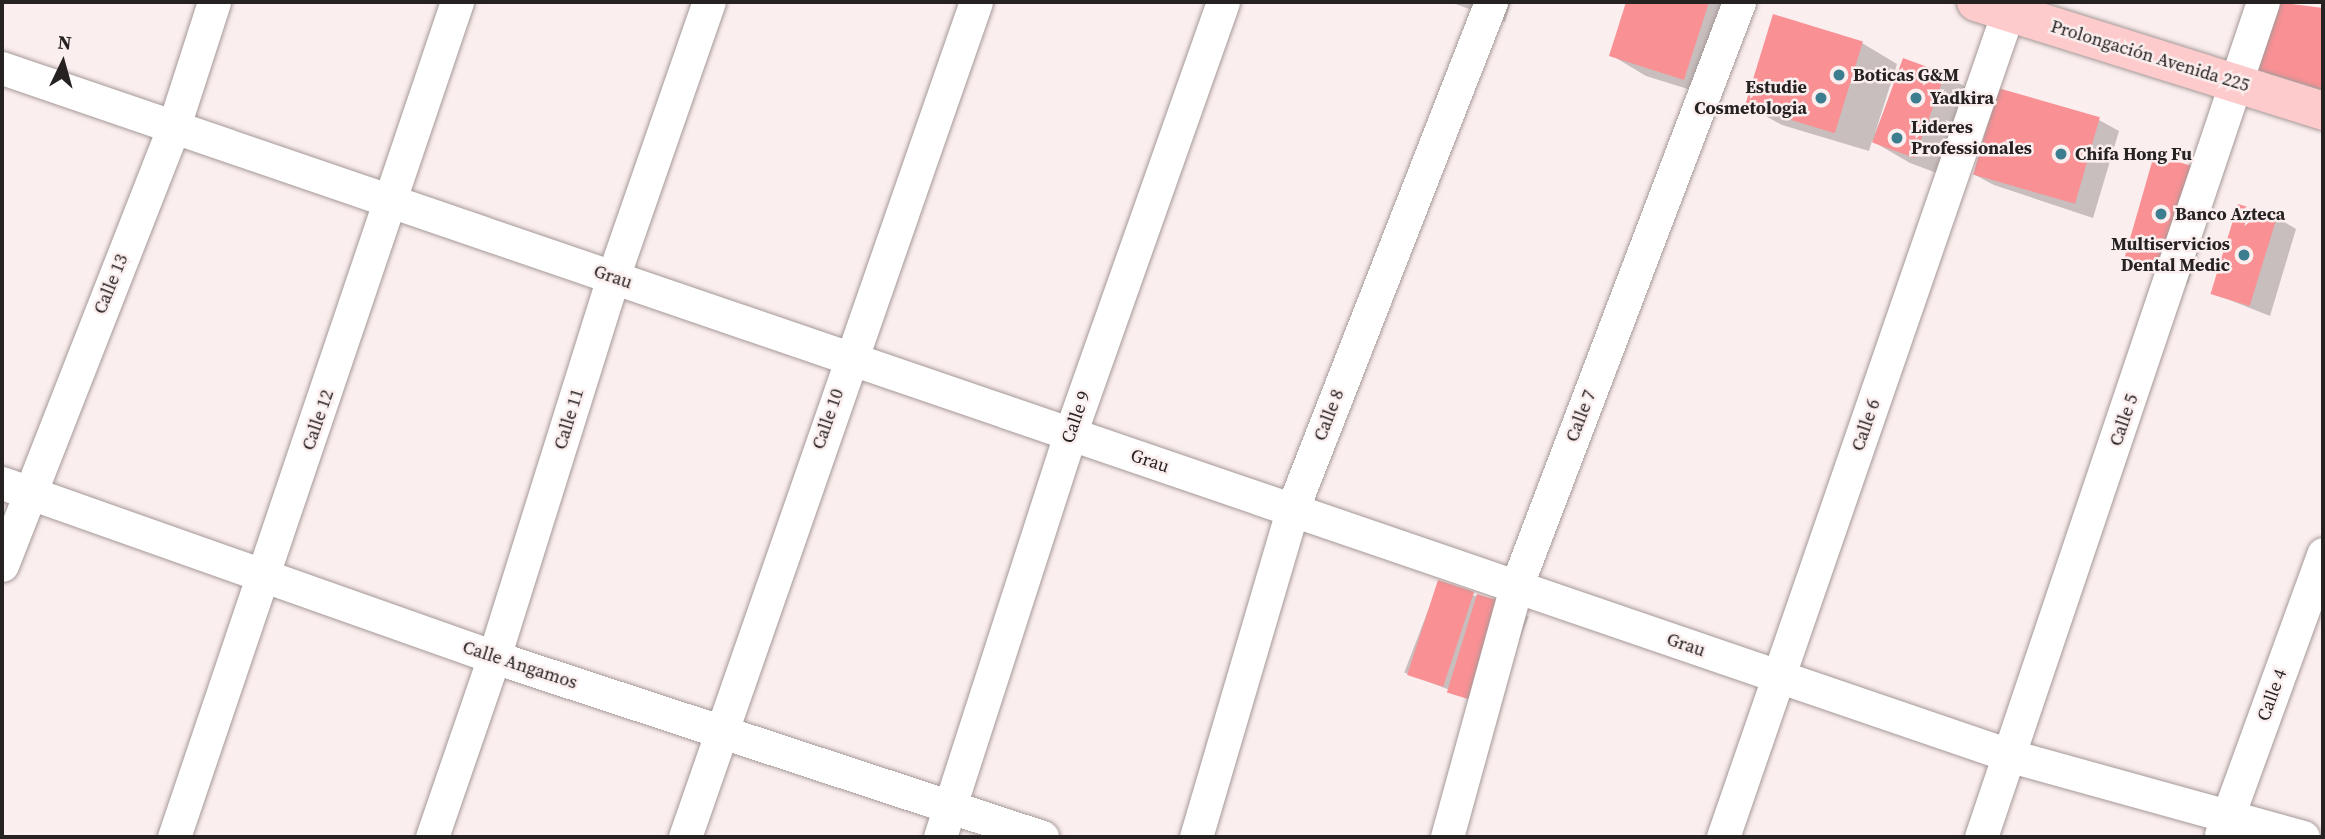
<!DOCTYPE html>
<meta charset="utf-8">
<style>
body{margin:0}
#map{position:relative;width:2325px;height:839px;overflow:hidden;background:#fbeeee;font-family:"Source Serif 4",serif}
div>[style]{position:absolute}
.shadow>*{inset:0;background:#0003;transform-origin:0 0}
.building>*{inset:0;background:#f89094;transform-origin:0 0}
.roads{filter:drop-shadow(0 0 2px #a59998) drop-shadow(0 0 2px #a59998)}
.street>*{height:33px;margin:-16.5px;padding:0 16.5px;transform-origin:16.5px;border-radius:16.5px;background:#fff}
.primary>*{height:38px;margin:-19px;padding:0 19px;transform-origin:19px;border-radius:19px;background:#fdcbcc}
.dots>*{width:19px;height:19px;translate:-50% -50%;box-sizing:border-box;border:4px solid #fbeeee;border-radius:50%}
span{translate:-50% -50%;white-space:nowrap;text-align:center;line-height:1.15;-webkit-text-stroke:5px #fbeeee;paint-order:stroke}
.street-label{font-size:18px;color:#262222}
.poi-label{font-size:18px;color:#262222;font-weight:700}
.left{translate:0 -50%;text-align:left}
.right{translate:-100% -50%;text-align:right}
.frame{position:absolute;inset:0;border:4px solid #262222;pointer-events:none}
.north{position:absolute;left:28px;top:28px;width:70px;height:70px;-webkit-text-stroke:5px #fbeeee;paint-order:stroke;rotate:5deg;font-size:19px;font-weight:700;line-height:28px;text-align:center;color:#262222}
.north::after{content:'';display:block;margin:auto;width:24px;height:32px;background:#262222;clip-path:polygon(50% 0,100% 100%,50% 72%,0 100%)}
</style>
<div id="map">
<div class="shadow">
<i style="clip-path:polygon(1450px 2px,1511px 2px,1505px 22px)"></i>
<i style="clip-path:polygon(1628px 2px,1743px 2px,1750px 6px,1720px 99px,1646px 76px,1611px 55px)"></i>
<i style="clip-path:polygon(2278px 2px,2323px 10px,2323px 98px,2293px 88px,2257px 68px)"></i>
<i style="clip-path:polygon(1862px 43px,1897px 64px,1875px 133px,1904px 61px,1945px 75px,1980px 95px,1950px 178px,1910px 163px,1872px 141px,1869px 151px,1782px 125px,1746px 105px)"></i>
<i style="clip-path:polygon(2099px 120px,2119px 131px,2093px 218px,1994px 185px,1973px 174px)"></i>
<i style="clip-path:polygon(2219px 181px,2188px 284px,2145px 272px,2125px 260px)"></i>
<i style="clip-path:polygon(2276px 217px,2296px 229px,2270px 316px,2212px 293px)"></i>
<i style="left:1439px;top:582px;width:96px;height:97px;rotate:21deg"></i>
</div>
<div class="building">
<i style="clip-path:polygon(1626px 2px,1709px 2px,1684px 80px,1609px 56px)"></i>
<i style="clip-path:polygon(2276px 2px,2323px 8px,2323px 90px,2255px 69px)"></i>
<i style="left:1773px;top:14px;width:94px;height:96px;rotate:17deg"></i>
<i style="left:1903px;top:58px;width:45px;height:90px;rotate:20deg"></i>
<i style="left:1998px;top:88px;width:106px;height:90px;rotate:16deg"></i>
<i style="left:2154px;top:155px;width:47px;height:110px;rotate:16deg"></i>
<i style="left:2238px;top:204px;width:41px;height:94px;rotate:17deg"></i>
<i style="left:1438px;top:580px;width:38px;height:100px;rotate:18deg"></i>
<i style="left:1477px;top:594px;width:34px;height:103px;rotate:17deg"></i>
</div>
<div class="roads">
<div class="street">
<i style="left:2px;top:68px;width:2124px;rotate:18.9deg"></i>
<i style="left:2011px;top:756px;width:303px;rotate:15.5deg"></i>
<i style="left:2px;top:483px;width:522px;rotate:19.48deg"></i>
<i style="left:494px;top:657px;width:577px;rotate:18.18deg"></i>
<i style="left:2px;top:565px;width:471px;rotate:-68.6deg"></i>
<i style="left:174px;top:126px;width:130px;rotate:-72.1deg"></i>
<i style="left:2221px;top:835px;width:299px;rotate:-70deg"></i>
<i style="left:174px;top:837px;width:882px;rotate:-71.28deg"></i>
<i style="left:432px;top:837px;width:190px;rotate:-71deg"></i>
<i style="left:494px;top:657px;width:398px;rotate:-72.6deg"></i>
<i style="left:613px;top:277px;width:291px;rotate:-70.8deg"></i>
<i style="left:685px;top:837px;width:884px;rotate:-70.79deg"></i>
<i style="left:940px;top:837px;width:423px;rotate:-72.1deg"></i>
<i style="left:1070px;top:434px;width:458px;rotate:-70.5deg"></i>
<i style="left:1196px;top:837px;width:341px;rotate:-73.6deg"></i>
<i style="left:1292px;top:510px;width:546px;rotate:-68.61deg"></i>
<i style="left:1447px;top:837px;width:259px;rotate:-74.6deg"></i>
<i style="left:1516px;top:587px;width:626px;rotate:-69.13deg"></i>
<i style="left:1723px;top:837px;width:873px;rotate:-70.94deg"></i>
<i style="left:1981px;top:837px;width:881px;rotate:-71.34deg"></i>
</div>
<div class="primary">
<i style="left:1976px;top:2px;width:364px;rotate:17.4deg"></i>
</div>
</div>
<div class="dots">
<i style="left:1839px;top:75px;background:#3c7e8f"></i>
<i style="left:1821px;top:98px;background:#3c7e8f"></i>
<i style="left:1916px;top:98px;background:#3c7e8f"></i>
<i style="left:1897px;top:138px;background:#3c7e8f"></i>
<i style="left:2061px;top:154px;background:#3c7e8f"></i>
<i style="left:2161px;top:214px;background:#3c7e8f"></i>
<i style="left:2244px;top:255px;background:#3c7e8f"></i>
</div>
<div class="street-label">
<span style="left:2150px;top:56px;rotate:17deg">Prolongación Avenida 225</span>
<span style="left:613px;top:277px;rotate:19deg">Grau</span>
<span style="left:111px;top:284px;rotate:-68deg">Calle 13</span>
<span style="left:1329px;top:415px;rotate:-69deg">Calle 8</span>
<span style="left:1581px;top:416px;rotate:-69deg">Calle 7</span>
<span style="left:1076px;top:417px;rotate:-71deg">Calle 9</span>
<span style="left:569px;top:419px;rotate:-73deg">Calle 11</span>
<span style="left:828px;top:419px;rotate:-71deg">Calle 10</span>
<span style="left:318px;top:420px;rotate:-71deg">Calle 12</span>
<span style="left:2124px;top:420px;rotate:-71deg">Calle 5</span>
<span style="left:1866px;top:425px;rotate:-71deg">Calle 6</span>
<span style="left:1150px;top:461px;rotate:19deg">Grau</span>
<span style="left:1686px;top:645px;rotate:19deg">Grau</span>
<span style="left:520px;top:665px;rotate:18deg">Calle Angamos</span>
<span style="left:2272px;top:695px;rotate:-70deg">Calle 4</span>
</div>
<div class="poi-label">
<span class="left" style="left:1853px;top:75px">Boticas G&amp;M</span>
<span class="right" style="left:1807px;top:98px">Estudie<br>Cosmetologia</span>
<span class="left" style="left:1930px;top:98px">Yadkira</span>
<span class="left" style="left:1911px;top:138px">Lideres<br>Professionales</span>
<span class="left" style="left:2075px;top:154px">Chifa Hong Fu</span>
<span class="left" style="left:2175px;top:214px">Banco Azteca</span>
<span class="right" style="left:2230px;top:255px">Multiservicios<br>Dental Medic</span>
</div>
<div class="frame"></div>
<div class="north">N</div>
</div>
